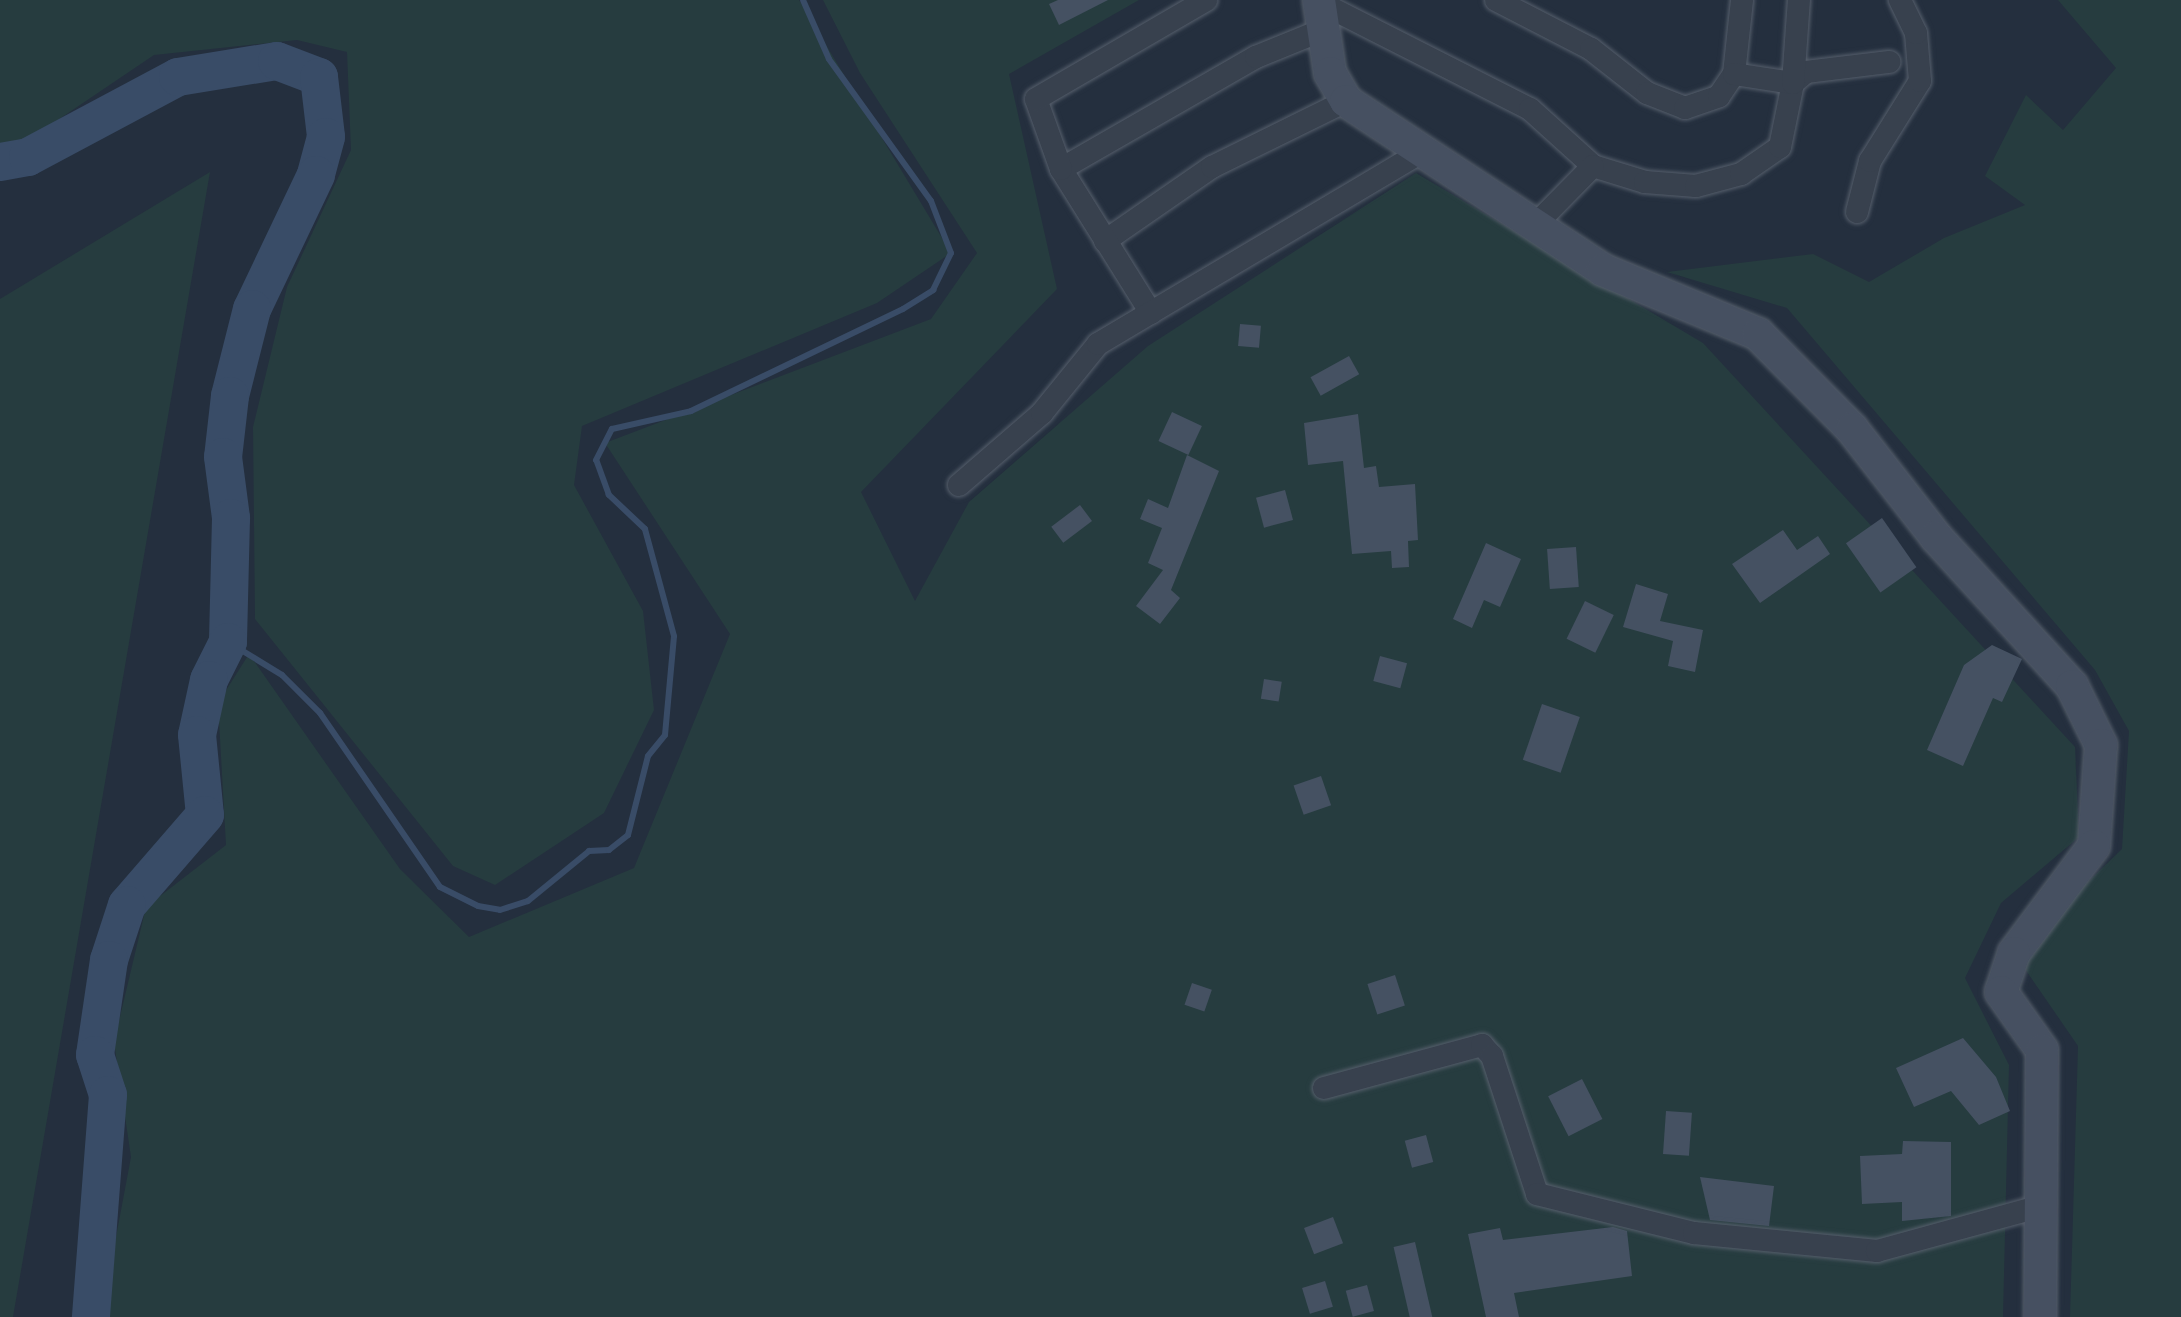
<!DOCTYPE html>
<style>
body{margin:0}
#map{position:relative;width:2181px;height:1317px;overflow:hidden;background:#242f3e;font-family:Montserrat,sans-serif}
div>[style]{position:absolute}
.green>*{inset:0;background:#263c3f}
.stream>*{height:6px;margin:-3px;padding:0 3px;transform-origin:3px;border-radius:3px;background:#394c67}
.river>*{height:38px;margin:-19px;padding:0 19px;transform-origin:19px;border-radius:19px;background:#394c67}
.building>*{inset:0;background:#455162;transform-origin:0 0}
.roads{filter:drop-shadow(0 0 2px #565f6c) drop-shadow(0 0 2px #565f6c)}
.street>*{height:22px;margin:-11px;padding:0 11px;transform-origin:11px;border-radius:11px;background:#38414e}
.secondary>*{height:32px;margin:-16px;padding:0 16px;transform-origin:16px;border-radius:16px;background:#465061}
span{translate:-50% -50%;white-space:nowrap;text-align:center;line-height:1.15;-webkit-text-stroke:8px #1d2633;paint-order:stroke}
</style>
<div id="map">
<div class="green">
<i style="clip-path:polygon(0 0,799px 0,951px 253px,877px 303px,582px 426px,574px 485px,643px 611px,654px 710px,604px 813px,495px 885px,453px 866px,255px 619px,253px 427px,287px 287px,351px 150px,347px 52px,297px 40px,154px 55px,0 159px)"></i>
<i style="clip-path:polygon(823px 0,1139px 0,1009px 74px,1057px 289px,861px 492px,915px 601px,969px 502px,1148px 346px,1416px 173px,1703px 343px,2075px 747px,2079px 837px,2001px 903px,1965px 978px,2009px 1065px,2003px 1317px,101px 1317px,131px 1157px,114px 1042px,146px 907px,226px 845px,218px 703px,249px 654px,400px 869px,469px 937px,634px 868px,730px 634px,605px 443px,931px 319px,977px 253px,860px 73px)"></i>
<i style="clip-path:polygon(2058px 0,2181px 0,2181px 1317px,2070px 1317px,2078px 1046px,2014px 953px,2122px 849px,2129px 731px,2095px 670px,1787px 308px,1667px 272px,1813px 254px,1869px 282px,1944px 238px,2025px 205px,1985px 176px,2026px 95px,2063px 130px,2116px 68px)"></i>
<i style="clip-path:polygon(210px 172px,13px 1317px,0 1317px,0 299px)"></i>
</div>
<div class="stream">
<i style="left:228px;top:642px;width:63px;rotate:31.4deg"></i>
<i style="left:282px;top:675px;width:54px;rotate:45deg"></i>
<i style="left:320px;top:713px;width:211px;rotate:55.4deg"></i>
<i style="left:440px;top:887px;width:42px;rotate:26.6deg"></i>
<i style="left:478px;top:906px;width:22px;rotate:10deg"></i>
<i style="left:500px;top:910px;width:29px;rotate:-18deg"></i>
<i style="left:528px;top:901px;width:79px;rotate:-39.3deg"></i>
<i style="left:589px;top:851px;width:20px;rotate:-3deg"></i>
<i style="left:609px;top:850px;width:24px;rotate:-38deg"></i>
<i style="left:628px;top:835px;width:81px;rotate:-75.8deg"></i>
<i style="left:648px;top:756px;width:27px;rotate:-51deg"></i>
<i style="left:665px;top:735px;width:99px;rotate:-84.8deg"></i>
<i style="left:674px;top:636px;width:111px;rotate:-105.2deg"></i>
<i style="left:645px;top:529px;width:50px;rotate:-136.6deg"></i>
<i style="left:609px;top:495px;width:37px;rotate:-110deg"></i>
<i style="left:596px;top:460px;width:35px;rotate:-63deg"></i>
<i style="left:612px;top:429px;width:81px;rotate:-12.8deg"></i>
<i style="left:691px;top:411px;width:235px;rotate:-25.7deg"></i>
<i style="left:903px;top:309px;width:36px;rotate:-32deg"></i>
<i style="left:933px;top:290px;width:41px;rotate:-64.1deg"></i>
<i style="left:951px;top:253px;width:56px;rotate:-111deg"></i>
<i style="left:931px;top:201px;width:175px;rotate:-125.7deg"></i>
<i style="left:829px;top:59px;width:64px;rotate:-113.8deg"></i>
</div>
<div class="river">
<i style="left:0;top:162px;width:28px;rotate:-10deg"></i>
<i style="left:28px;top:157px;width:170px;rotate:-28.1deg"></i>
<i style="left:178px;top:77px;width:100px;rotate:-9.2deg"></i>
<i style="left:277px;top:61px;width:45px;rotate:20.9deg"></i>
<i style="left:319px;top:77px;width:60px;rotate:83.3deg"></i>
<i style="left:326px;top:137px;width:39px;rotate:105deg"></i>
<i style="left:316px;top:175px;width:148px;rotate:115.5deg"></i>
<i style="left:252px;top:309px;width:90px;rotate:104.2deg"></i>
<i style="left:230px;top:396px;width:61px;rotate:96.5deg"></i>
<i style="left:223px;top:457px;width:62px;rotate:82.5deg"></i>
<i style="left:231px;top:518px;width:124px;rotate:91.4deg"></i>
<i style="left:228px;top:642px;width:42px;rotate:116.6deg"></i>
<i style="left:209px;top:680px;width:56px;rotate:102.3deg"></i>
<i style="left:197px;top:735px;width:80px;rotate:84.3deg"></i>
<i style="left:205px;top:815px;width:119px;rotate:130.9deg"></i>
<i style="left:127px;top:905px;width:58px;rotate:108.1deg"></i>
<i style="left:109px;top:960px;width:96px;rotate:98.4deg"></i>
<i style="left:95px;top:1055px;width:42px;rotate:72deg"></i>
<i style="left:108px;top:1095px;width:223px;rotate:94.4deg"></i>
</div>
<div class="building">
<i style="clip-path:polygon(1058px 0,1108px 0,1059px 25px,1049px 4px)"></i>
<i style="left:1240px;top:324px;width:21px;height:22px;rotate:5deg"></i>
<i style="left:1349px;top:356px;width:21px;height:44px;rotate:61deg"></i>
<i style="left:1172px;top:412px;width:33px;height:32px;rotate:25deg"></i>
<i style="clip-path:polygon(1358px 414px,1364px 468px,1376px 466px,1379px 487px,1415px 484px,1418px 540px,1408px 541px,1409px 567px,1392px 568px,1391px 551px,1352px 554px,1343px 461px,1308px 465px,1304px 423px)"></i>
<i style="clip-path:polygon(1187px 455px,1219px 471px,1171px 590px,1180px 598px,1160px 624px,1136px 606px,1163px 570px,1148px 563px,1162px 528px,1140px 519px,1148px 499px,1168px 508px)"></i>
<i style="left:1285px;top:490px;width:31px;height:30px;rotate:75deg"></i>
<i style="left:1080px;top:505px;width:20px;height:36px;rotate:53deg"></i>
<i style="left:1882px;top:518px;width:60px;height:44px;rotate:55deg"></i>
<i style="clip-path:polygon(1783px 530px,1797px 550px,1818px 536px,1830px 554px,1760px 603px,1732px 564px)"></i>
<i style="clip-path:polygon(1486px 543px,1521px 559px,1500px 607px,1484px 600px,1472px 628px,1453px 619px)"></i>
<i style="left:1576px;top:547px;width:40px;height:29px;rotate:86deg"></i>
<i style="clip-path:polygon(1636px 584px,1668px 594px,1660px 621px,1703px 630px,1695px 672px,1668px 666px,1673px 641px,1623px 627px)"></i>
<i style="left:1585px;top:601px;width:32px;height:42px;rotate:26deg"></i>
<i style="clip-path:polygon(1992px 645px,2022px 659px,2002px 702px,1993px 698px,1963px 766px,1927px 750px,1964px 665px)"></i>
<i style="left:1380px;top:656px;width:28px;height:26px;rotate:15deg"></i>
<i style="left:1264px;top:679px;width:18px;height:20px;rotate:9deg"></i>
<i style="left:1542px;top:704px;width:40px;height:59px;rotate:19deg"></i>
<i style="left:1321px;top:776px;width:31px;height:29px;rotate:71deg"></i>
<i style="left:1395px;top:975px;width:32px;height:29px;rotate:72deg"></i>
<i style="left:1192px;top:983px;width:21px;height:23px;rotate:19deg"></i>
<i style="clip-path:polygon(1963px 1038px,1996px 1077px,2010px 1111px,1979px 1125px,1951px 1091px,1914px 1107px,1896px 1068px)"></i>
<i style="left:1582px;top:1079px;width:45px;height:38px;rotate:63deg"></i>
<i style="left:1666px;top:1111px;width:26px;height:43px;rotate:4deg"></i>
<i style="left:1426px;top:1135px;width:28px;height:22px;rotate:75deg"></i>
<i style="clip-path:polygon(1903px 1141px,1951px 1142px,1951px 1216px,1902px 1221px,1902px 1202px,1862px 1204px,1860px 1156px,1902px 1154px)"></i>
<i style="clip-path:polygon(1700px 1177px,1774px 1186px,1769px 1226px,1710px 1220px)"></i>
<i style="left:1333px;top:1217px;width:28px;height:31px;rotate:69deg"></i>
<i style="clip-path:polygon(1613px 1227px,1627px 1231px,1632px 1276px,1514px 1293px,1519px 1317px,1486px 1317px,1468px 1234px,1500px 1228px,1503px 1240px)"></i>
<i style="left:1415px;top:1242px;width:77px;height:22px;rotate:77deg"></i>
<i style="left:1325px;top:1281px;width:27px;height:24px;rotate:73deg"></i>
<i style="left:1367px;top:1285px;width:27px;height:22px;rotate:75deg"></i>
</div>
<div class="roads">
<div class="street">
<i style="left:1496px;top:0;width:107px;rotate:27.3deg"></i>
<i style="left:1591px;top:49px;width:71px;rotate:38.2deg"></i>
<i style="left:1647px;top:93px;width:41px;rotate:21.5deg"></i>
<i style="left:1685px;top:108px;width:36px;rotate:-19deg"></i>
<i style="left:1719px;top:96px;width:27px;rotate:-56deg"></i>
<i style="left:1734px;top:74px;width:74px;rotate:-83.8deg"></i>
<i style="left:1319px;top:2px;width:237px;rotate:26.9deg"></i>
<i style="left:1530px;top:109px;width:85px;rotate:42.1deg"></i>
<i style="left:1593px;top:166px;width:54px;rotate:17.1deg"></i>
<i style="left:1645px;top:182px;width:51px;rotate:4.5deg"></i>
<i style="left:1696px;top:186px;width:47px;rotate:-14.9deg"></i>
<i style="left:1741px;top:174px;width:47px;rotate:-34.7deg"></i>
<i style="left:1780px;top:147px;width:65px;rotate:-78.5deg"></i>
<i style="left:1793px;top:83px;width:17px;rotate:-40deg"></i>
<i style="left:1806px;top:72px;width:84px;rotate:-6.9deg"></i>
<i style="left:1734px;top:74px;width:60px;rotate:8.7deg"></i>
<i style="left:1793px;top:83px;width:83px;rotate:-85.9deg"></i>
<i style="left:1061px;top:169px;width:225px;rotate:-29.9deg"></i>
<i style="left:1256px;top:57px;width:69px;rotate:-22.1deg"></i>
<i style="left:1857px;top:212px;width:53px;rotate:-75.7deg"></i>
<i style="left:1870px;top:161px;width:94px;rotate:-58deg"></i>
<i style="left:1920px;top:81px;width:48px;rotate:-94.8deg"></i>
<i style="left:1916px;top:33px;width:37px;rotate:-116deg"></i>
<i style="left:1538px;top:222px;width:78px;rotate:-45.5deg"></i>
<i style="left:1105px;top:241px;width:130px;rotate:-34.7deg"></i>
<i style="left:1212px;top:167px;width:149px;rotate:-26.2deg"></i>
<i style="left:1151px;top:313px;width:170px;rotate:-122deg"></i>
<i style="left:1061px;top:169px;width:74px;rotate:-109.7deg"></i>
<i style="left:1036px;top:99px;width:197px;rotate:-30.2deg"></i>
<i style="left:959px;top:485px;width:110px;rotate:-40.9deg"></i>
<i style="left:1042px;top:413px;width:89px;rotate:-50.9deg"></i>
<i style="left:1098px;top:344px;width:380px;rotate:-30.7deg"></i>
<i style="left:1324px;top:1088px;width:164px;rotate:-15.2deg"></i>
<i style="left:1482px;top:1045px;width:15px;rotate:48deg"></i>
<i style="left:1492px;top:1056px;width:145px;rotate:71.9deg"></i>
<i style="left:1537px;top:1194px;width:162px;rotate:14deg"></i>
<i style="left:1694px;top:1233px;width:184px;rotate:5.6deg"></i>
<i style="left:1877px;top:1251px;width:174px;rotate:-15.3deg"></i>
</div>
<div class="secondary">
<i style="left:1319px;top:0;width:74px;rotate:81.4deg"></i>
<i style="left:1330px;top:73px;width:32px;rotate:60deg"></i>
<i style="left:1346px;top:101px;width:308px;rotate:33.3deg"></i>
<i style="left:1603px;top:270px;width:168px;rotate:22.4deg"></i>
<i style="left:1758px;top:334px;width:134px;rotate:45.3deg"></i>
<i style="left:1852px;top:429px;width:137px;rotate:52.1deg"></i>
<i style="left:1936px;top:537px;width:202px;rotate:47.6deg"></i>
<i style="left:2072px;top:686px;width:66px;rotate:63.8deg"></i>
<i style="left:2101px;top:745px;width:101px;rotate:94deg"></i>
<i style="left:2094px;top:846px;width:134px;rotate:126.8deg"></i>
<i style="left:2014px;top:953px;width:41px;rotate:108.4deg"></i>
<i style="left:2001px;top:992px;width:71px;rotate:54.7deg"></i>
<i style="left:2042px;top:1050px;width:267px;rotate:90.4deg"></i>
</div>
</div>
</div>
